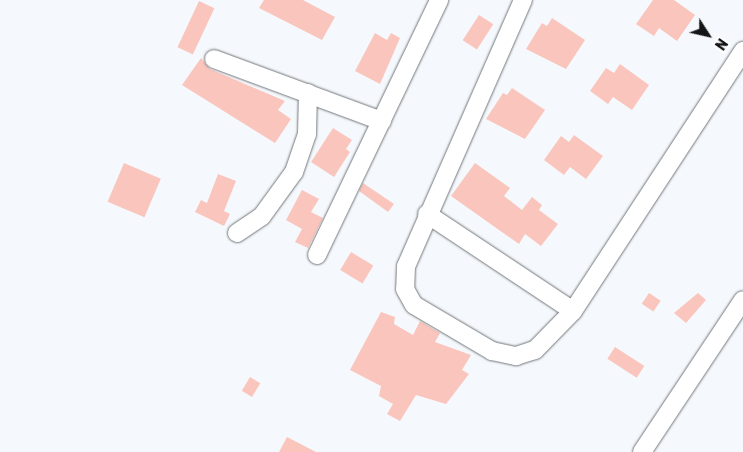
<!DOCTYPE html>
<style>
body{margin:0}
#map{position:relative;width:743px;height:452px;overflow:hidden;background:#f5f9fd;font-family:Rubik,sans-serif}
div>[style]{position:absolute}
.building>*{inset:0;background:#fac5bc;transform-origin:0 0}
.roads{filter:drop-shadow(0 0 1px #727679) drop-shadow(0 0 1px #727679)}
.minor>*{height:18px;margin:-9px;padding:0 9px;transform-origin:9px;border-radius:9px;background:#fff}
span{translate:-50% -50%;white-space:nowrap;text-align:center;line-height:1.15;-webkit-text-stroke:4px #fff;paint-order:stroke}
.north{position:absolute;left:683px;top:10px;width:50px;height:50px;-webkit-text-stroke:4px #fff;paint-order:stroke;rotate:125deg;font-size:14px;font-weight:700;line-height:20px;text-align:center;color:#131516}
.north::after{content:'';display:block;margin:auto;width:18px;height:22px;background:#131516;clip-path:polygon(50% 0,100% 100%,50% 72%,0 100%)}
</style>
<div id="map">
<div class="building">
<i style="clip-path:polygon(264px 0,303px 0,335px 17px,322px 40px,259px 8px)"></i>
<i style="clip-path:polygon(653px 0,674px 0,695px 15px,677px 41px,659px 28px,654px 36px,636px 24px)"></i>
<i style="left:199px;top:1px;width:17px;height:51px;rotate:25deg"></i>
<i style="left:479px;top:15px;width:17px;height:30px;rotate:33deg"></i>
<i style="clip-path:polygon(552px 18px,585px 40px,566px 69px,526px 49px,542px 23px,547px 26px)"></i>
<i style="clip-path:polygon(375px 33px,387px 40px,391px 33px,400px 38px,380px 84px,355px 71px)"></i>
<i style="clip-path:polygon(201px 58px,210px 69px,285px 101px,278px 110px,291px 119px,275px 143px,182px 85px)"></i>
<i style="clip-path:polygon(620px 64px,649px 85px,632px 110px,613px 97px,608px 104px,590px 91px,606px 68px,614px 73px)"></i>
<i style="clip-path:polygon(512px 88px,545px 110px,525px 139px,486px 119px,503px 93px,507px 95px)"></i>
<i style="clip-path:polygon(333px 128px,352px 140px,346px 149px,350px 152px,334px 177px,311px 162px)"></i>
<i style="clip-path:polygon(574px 135px,603px 156px,586px 179px,570px 167px,564px 175px,544px 160px,561px 136px,569px 142px)"></i>
<i style="left:124px;top:163px;width:40px;height:42px;rotate:23deg"></i>
<i style="clip-path:polygon(475px 163px,510px 188px,504px 196px,522px 210px,532px 197px,542px 205px,539px 210px,558px 224px,541px 246px,525px 234px,519px 244px,451px 196px)"></i>
<i style="clip-path:polygon(218px 174px,236px 181px,224px 211px,230px 214px,224px 226px,195px 212px,201px 200px,207px 203px)"></i>
<i style="clip-path:polygon(363px 183px,394px 204px,388px 212px,359px 191px)"></i>
<i style="clip-path:polygon(302px 190px,319px 199px,311px 212px,323px 218px,308px 248px,295px 242px,302px 229px,286px 220px)"></i>
<i style="left:351px;top:252px;width:26px;height:21px;rotate:31deg"></i>
<i style="left:649px;top:293px;width:14px;height:13px;rotate:34deg"></i>
<i style="clip-path:polygon(698px 293px,706px 300px,686px 323px,674px 313px)"></i>
<i style="clip-path:polygon(381px 312px,395px 317px,394px 324px,413px 335px,420px 321px,440px 333px,435px 342px,471px 355px,462px 370px,469px 374px,446px 404px,416px 395px,400px 421px,387px 414px,393px 404px,379px 396px,381px 386px,350px 370px)"></i>
<i style="left:615px;top:347px;width:35px;height:14px;rotate:33deg"></i>
<i style="left:250px;top:377px;width:12px;height:16px;rotate:31deg"></i>
<i style="clip-path:polygon(287px 437px,316px 452px,279px 452px)"></i>
</div>
<div class="roads">
<div class="minor">
<i style="left:523px;top:0;width:291px;rotate:113.7deg"></i>
<i style="left:406px;top:266px;width:23px;rotate:92deg"></i>
<i style="left:405px;top:289px;width:18px;rotate:61deg"></i>
<i style="left:414px;top:305px;width:91px;rotate:30.5deg"></i>
<i style="left:492px;top:351px;width:25px;rotate:12deg"></i>
<i style="left:516px;top:356px;width:20px;rotate:-18deg"></i>
<i style="left:535px;top:350px;width:54px;rotate:-45.7deg"></i>
<i style="left:573px;top:311px;width:311px;rotate:-56.8deg"></i>
<i style="left:214px;top:59px;width:179px;rotate:20.3deg"></i>
<i style="left:427px;top:214px;width:175px;rotate:33.6deg"></i>
<i style="left:237px;top:233px;width:30px;rotate:-34deg"></i>
<i style="left:262px;top:216px;width:54px;rotate:-54deg"></i>
<i style="left:294px;top:172px;width:40px;rotate:-71.1deg"></i>
<i style="left:307px;top:134px;width:41px;rotate:-88.6deg"></i>
<i style="left:317px;top:255px;width:283px;rotate:-64.4deg"></i>
<i style="left:642px;top:452px;width:182px;rotate:-56.4deg"></i>
</div>
</div>
<div class="north">N</div>
</div>
